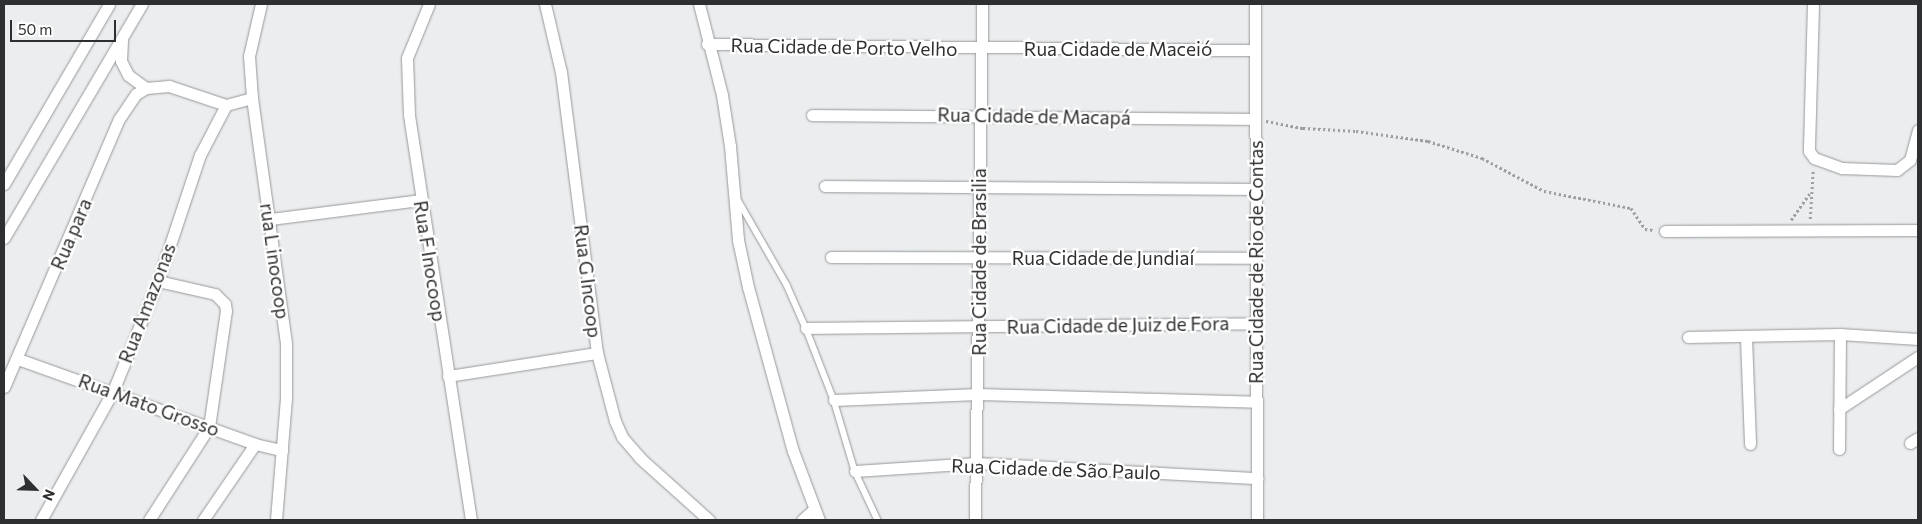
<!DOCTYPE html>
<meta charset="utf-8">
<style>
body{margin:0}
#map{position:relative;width:1922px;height:524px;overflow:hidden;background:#ebedef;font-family:Commissioner,sans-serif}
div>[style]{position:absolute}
.path>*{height:2.5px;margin-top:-1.25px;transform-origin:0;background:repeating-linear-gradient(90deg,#9d9fa1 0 2.5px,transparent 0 5px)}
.roads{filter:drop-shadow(0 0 1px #96989a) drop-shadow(0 0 1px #96989a)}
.lane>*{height:5.5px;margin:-2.75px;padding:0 2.75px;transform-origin:2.75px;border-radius:2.75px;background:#fff}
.street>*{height:11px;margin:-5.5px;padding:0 5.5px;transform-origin:5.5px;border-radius:5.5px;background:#fff}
span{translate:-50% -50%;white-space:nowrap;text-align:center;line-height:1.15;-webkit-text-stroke:4.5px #fff;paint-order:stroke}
.street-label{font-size:19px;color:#2e2f30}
.frame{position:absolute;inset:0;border:5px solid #2e2f30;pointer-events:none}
.north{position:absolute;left:10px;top:464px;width:50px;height:50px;-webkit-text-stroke:4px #fff;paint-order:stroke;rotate:114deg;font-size:14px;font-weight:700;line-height:20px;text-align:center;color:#2e2f30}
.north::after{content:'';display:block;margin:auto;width:18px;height:22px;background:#2e2f30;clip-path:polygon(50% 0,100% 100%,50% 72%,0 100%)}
.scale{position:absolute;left:10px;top:20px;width:106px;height:22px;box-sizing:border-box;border:2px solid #2e2f30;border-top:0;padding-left:6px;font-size:15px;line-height:18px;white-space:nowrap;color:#2e2f30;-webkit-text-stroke:4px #fff;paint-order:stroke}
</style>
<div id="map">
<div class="path">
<i style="left:1266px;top:121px;width:38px;rotate:11deg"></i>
<i style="left:1303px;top:128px;width:53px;rotate:3.2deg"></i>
<i style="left:1356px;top:131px;width:73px;rotate:7.9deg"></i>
<i style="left:1428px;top:141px;width:57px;rotate:17.5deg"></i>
<i style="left:1482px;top:158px;width:70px;rotate:28deg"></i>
<i style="left:1544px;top:191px;width:89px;rotate:11.1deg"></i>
<i style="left:1631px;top:208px;width:25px;rotate:56deg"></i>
<i style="left:1645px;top:229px;width:8px;rotate:7deg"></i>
<i style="left:1810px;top:219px;width:49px;rotate:-86.5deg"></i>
<i style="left:1791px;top:220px;width:32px;rotate:-55deg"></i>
</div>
<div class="roads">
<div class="lane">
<i style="left:737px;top:198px;width:100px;rotate:60.1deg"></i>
<i style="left:787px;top:285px;width:47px;rotate:66.2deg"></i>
<i style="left:806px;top:328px;width:77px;rotate:68.7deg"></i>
<i style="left:834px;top:400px;width:74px;rotate:73.5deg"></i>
<i style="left:855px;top:471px;width:54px;rotate:64.9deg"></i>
</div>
<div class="street">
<i style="left:261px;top:4px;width:53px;rotate:103deg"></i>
<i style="left:249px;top:56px;width:42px;rotate:85.9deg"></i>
<i style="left:252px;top:98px;width:248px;rotate:82.1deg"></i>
<i style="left:286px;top:344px;width:54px;rotate:90deg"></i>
<i style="left:286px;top:398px;width:122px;rotate:94.7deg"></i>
<i style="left:429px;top:4px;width:58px;rotate:112.2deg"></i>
<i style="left:407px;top:58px;width:57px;rotate:88deg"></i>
<i style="left:409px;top:115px;width:410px;rotate:81.3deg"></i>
<i style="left:545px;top:4px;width:70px;rotate:76.8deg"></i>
<i style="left:561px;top:72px;width:283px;rotate:82.7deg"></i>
<i style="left:597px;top:353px;width:70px;rotate:75.2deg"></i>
<i style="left:615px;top:421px;width:17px;rotate:66deg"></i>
<i style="left:622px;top:437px;width:28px;rotate:49deg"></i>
<i style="left:640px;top:458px;width:93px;rotate:41.9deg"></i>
<i style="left:699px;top:4px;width:94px;rotate:75.8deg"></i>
<i style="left:722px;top:95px;width:52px;rotate:81.1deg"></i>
<i style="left:730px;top:146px;width:94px;rotate:85.1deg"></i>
<i style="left:738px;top:240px;width:48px;rotate:78deg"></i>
<i style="left:748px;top:287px;width:170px;rotate:74.7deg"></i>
<i style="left:793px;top:451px;width:74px;rotate:69.4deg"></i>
<i style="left:1255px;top:4px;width:516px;rotate:89.78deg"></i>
<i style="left:1813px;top:4px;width:147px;rotate:91.6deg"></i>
<i style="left:1809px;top:151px;width:9px;rotate:54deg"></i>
<i style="left:1814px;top:158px;width:30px;rotate:20deg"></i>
<i style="left:1842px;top:168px;width:55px;rotate:2.1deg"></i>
<i style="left:1897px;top:170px;width:16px;rotate:-38deg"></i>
<i style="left:1910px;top:160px;width:31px;rotate:-75deg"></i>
<i style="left:122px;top:41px;width:20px;rotate:93deg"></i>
<i style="left:121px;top:61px;width:16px;rotate:63deg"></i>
<i style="left:128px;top:75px;width:22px;rotate:36deg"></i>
<i style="left:707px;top:44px;width:548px;rotate:0.63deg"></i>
<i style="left:812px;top:115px;width:443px;rotate:0.5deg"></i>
<i style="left:4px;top:184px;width:208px;rotate:-59.7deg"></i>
<i style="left:825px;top:186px;width:430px;rotate:0.4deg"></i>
<i style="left:270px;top:219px;width:151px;rotate:-7.2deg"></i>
<i style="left:1665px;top:231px;width:253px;rotate:-0.2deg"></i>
<i style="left:4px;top:238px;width:272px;rotate:-59.5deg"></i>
<i style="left:831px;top:257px;width:424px;rotate:0.1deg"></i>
<i style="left:806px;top:328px;width:450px;rotate:-0.6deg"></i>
<i style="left:1688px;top:337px;width:152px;rotate:-1.1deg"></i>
<i style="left:1840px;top:334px;width:78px;rotate:3.7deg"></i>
<i style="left:1746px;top:338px;width:106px;rotate:87.8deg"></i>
<i style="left:18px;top:359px;width:252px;rotate:19.7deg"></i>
<i style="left:255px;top:444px;width:28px;rotate:13deg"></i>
<i style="left:448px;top:376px;width:151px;rotate:-8.8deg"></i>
<i style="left:4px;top:387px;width:292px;rotate:-66.8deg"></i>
<i style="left:119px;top:119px;width:30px;rotate:-56deg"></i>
<i style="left:136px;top:94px;width:12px;rotate:-31deg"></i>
<i style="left:146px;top:88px;width:23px;rotate:-5deg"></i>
<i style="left:169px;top:86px;width:60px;rotate:18.4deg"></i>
<i style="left:834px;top:400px;width:144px;rotate:-2.4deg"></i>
<i style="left:978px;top:394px;width:279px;rotate:1.6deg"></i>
<i style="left:1839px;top:409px;width:95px;rotate:-33.4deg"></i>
<i style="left:1910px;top:443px;width:9px;rotate:-32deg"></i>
<i style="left:1839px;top:449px;width:115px;rotate:-89.5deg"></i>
<i style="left:855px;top:471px;width:122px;rotate:-3.8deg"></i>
<i style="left:977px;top:463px;width:281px;rotate:3.1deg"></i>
<i style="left:41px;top:520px;width:148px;rotate:-60.8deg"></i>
<i style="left:113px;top:391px;width:119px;rotate:-67.8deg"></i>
<i style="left:158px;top:281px;width:133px;rotate:-71.6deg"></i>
<i style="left:200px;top:155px;width:56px;rotate:-62.5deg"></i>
<i style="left:226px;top:105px;width:27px;rotate:-15deg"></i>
<i style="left:149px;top:520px;width:111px;rotate:-57.2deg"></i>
<i style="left:209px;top:427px;width:117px;rotate:-81.7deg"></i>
<i style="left:226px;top:311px;width:7px;rotate:-98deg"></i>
<i style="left:225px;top:304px;width:14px;rotate:-135deg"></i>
<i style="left:215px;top:294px;width:58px;rotate:-167.2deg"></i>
<i style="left:203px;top:520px;width:92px;rotate:-55.6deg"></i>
<i style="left:802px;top:520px;width:15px;rotate:-42deg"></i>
<i style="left:975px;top:520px;width:516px;rotate:-89.22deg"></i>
</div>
</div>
<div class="street-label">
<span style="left:844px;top:47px;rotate:1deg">Rua Cidade de Porto Velho</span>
<span style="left:1118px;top:49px">Rua Cidade de Maceió</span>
<span style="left:1034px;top:116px;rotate:1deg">Rua Cidade de Macapá</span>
<span style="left:71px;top:234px;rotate:-67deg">Rua para</span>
<span style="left:1103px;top:258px">Rua Cidade de Jundiaí</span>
<span style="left:275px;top:261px;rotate:82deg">rua L inocoop</span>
<span style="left:430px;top:261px;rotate:81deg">Rua F Inocoop</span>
<span style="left:979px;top:262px;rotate:-90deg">Rua Cidade de Brasilia</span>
<span style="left:1256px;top:262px;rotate:-90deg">Rua Cidade de Rio de Contas</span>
<span style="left:588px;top:281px;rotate:83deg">Rua G Incoop</span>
<span style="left:147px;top:303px;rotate:-69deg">Rua Amazonas</span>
<span style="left:1118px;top:325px;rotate:-1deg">Rua Cidade de Juiz de Fora</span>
<span style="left:149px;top:405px;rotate:20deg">Rua Mato Grosso</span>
<span style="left:1056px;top:469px;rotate:2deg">Rua Cidade de São Paulo</span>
</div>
<div class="frame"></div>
<div class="north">N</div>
<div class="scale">50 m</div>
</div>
